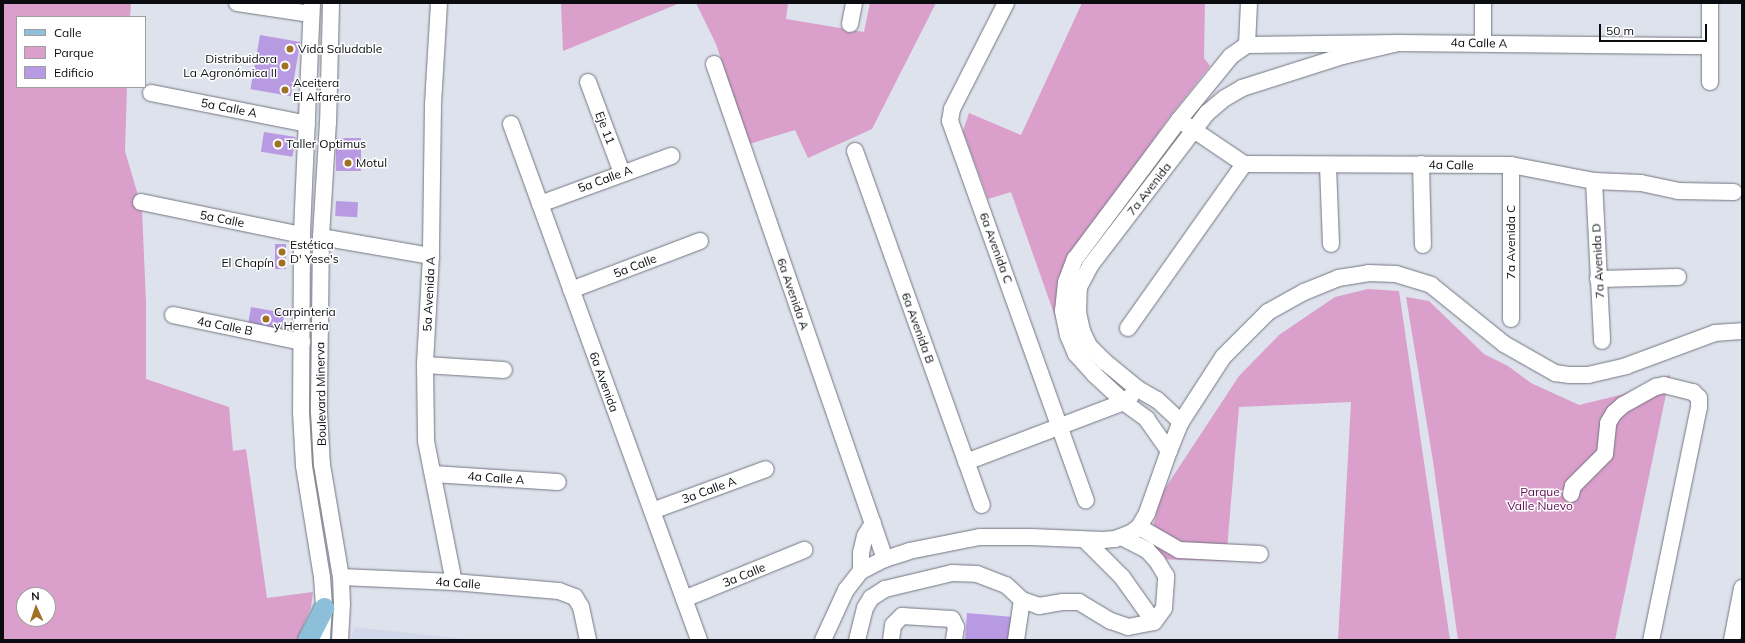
<!DOCTYPE html>
<meta charset="utf-8">
<style>
body{margin:0}
#map{position:relative;width:1745px;height:643px;overflow:hidden;background:#dde2ec;font-family:Mulish,sans-serif}
div>[style]{position:absolute}
.built>*{inset:0;background:#d1d8e9}
.green>*{inset:0;background:#da9fcb}
.building>*{inset:0;background:#b89ae3;transform-origin:0 0}
.roads{filter:drop-shadow(0 0 1px #737680) drop-shadow(0 0 1px #737680)}
.minor>*{height:16px;margin:-8px;padding:0 8px;transform-origin:8px;border-radius:8px;background:#fff}
.major>*{height:20px;margin:-10px;padding:0 10px;transform-origin:10px;border-radius:10px;background:#8dbfda}
.dots>*{width:11px;height:11px;translate:-50% -50%;box-sizing:border-box;border:2px solid #fff;border-radius:50%}
span{translate:-50% -50%;white-space:nowrap;text-align:center;line-height:1.15;-webkit-text-stroke:3px #fff;paint-order:stroke}
.street-label{font-size:12px;color:#0b0c0f}
.poi-label{font-size:12px;color:#0b0c0f}
.left{translate:0 -50%;text-align:left}
.right{translate:-100% -50%;text-align:right}
.park-label{font-size:12px;color:#5d0950}
.frame{position:absolute;inset:0;border:4px solid #0b0c0f;pointer-events:none}
.legend{position:absolute;left:16px;top:16px;width:130px;height:72px;box-sizing:border-box;background:#fff;border:1px solid #9d9e9f;margin:0;padding:5px 7px;list-style:none;font-size:12px;color:#0b0c0f}
.legend li{display:flex;align-items:center;gap:8px;height:20px}
.legend b{width:20px;border:1px solid #9d9e9f}
.north{position:absolute;left:16px;top:587px;width:40px;height:40px;box-sizing:border-box;background:#fff;border:1px solid #9d9e9f;border-radius:50%;rotate:357deg;font-size:11px;font-weight:700;line-height:16px;text-align:center;color:#0b0c0f}
.north::after{content:'';display:block;margin:auto;width:14px;height:18px;background:#9f7123;clip-path:polygon(50% 0,100% 100%,50% 72%,0 100%)}
.scale{position:absolute;left:1599px;top:24px;width:108px;height:18px;box-sizing:border-box;border:2px solid #0b0c0f;border-top:0;padding-left:5px;font-size:12px;line-height:14px;white-space:nowrap;color:#0b0c0f;-webkit-text-stroke:3px #fff;paint-order:stroke}
</style>
<div id="map">
<div class="built">
<i style="clip-path:polygon(354px 627px,465px 639px,351px 640px)"></i>
</div>
<div class="green">
<i style="clip-path:polygon(evenodd,3px 3px,131px 3px,130px 17px,17px 17px,17px 87px,127px 87px,125px 151px,142px 209px,146px 303px,146px 379px,229px 407px,233px 451px,246px 449px,267px 598px,313px 592px,311px 607px,297px 640px,3px 640px,3px 3px,24px 595px,48px 595px,48px 619px,24px 619px,24px 595px)"></i>
<i style="clip-path:polygon(561px 3px,680px 3px,563px 51px)"></i>
<i style="clip-path:polygon(696px 3px,788px 3px,786px 19px,864px 32px,870px 3px,936px 3px,872px 129px,808px 158px,795px 130px,749px 144px,716px 44px)"></i>
<i style="clip-path:polygon(1082px 3px,1205px 3px,1204px 58px,1210px 66px,1168px 119px,1098px 219px,1059px 296px,1058px 325px,1011px 192px,988px 199px,963px 131px,969px 113px,1021px 135px)"></i>
<i style="clip-path:polygon(1368px 289px,1399px 291px,1450px 640px,1338px 640px,1351px 402px,1239px 407px,1226px 561px,1152px 559px,1150px 537px,1162px 493px,1239px 376px,1279px 335px,1335px 297px)"></i>
<i style="clip-path:polygon(1406px 297px,1429px 301px,1484px 354px,1508px 366px,1531px 383px,1579px 405px,1624px 394px,1670px 375px,1615px 640px,1458px 640px,1433px 461px)"></i>
</div>
<div class="building">
<i style="left:260px;top:35px;width:41px;height:55px;rotate:10deg"></i>
<i style="left:264px;top:132px;width:32px;height:20px;rotate:9deg"></i>
<i style="left:336px;top:138px;width:25px;height:33px"></i>
<i style="left:336px;top:201px;width:22px;height:15px;rotate:3deg"></i>
<i style="left:275px;top:244px;width:11px;height:25px"></i>
<i style="left:251px;top:307px;width:34px;height:17px;rotate:10deg"></i>
<i style="clip-path:polygon(967px 613px,1013px 617px,1011px 640px,965px 640px)"></i>
</div>
<div class="roads">
<div class="minor">
<i style="left:237px;top:3px;width:75px;rotate:8.5deg"></i>
<i style="left:312px;top:3px;width:232px;rotate:92.5deg"></i>
<i style="left:302px;top:235px;width:177px;rotate:90.3deg"></i>
<i style="left:301px;top:412px;width:54px;rotate:86.8deg"></i>
<i style="left:304px;top:466px;width:112px;rotate:80.8deg"></i>
<i style="left:322px;top:577px;width:31px;rotate:86deg"></i>
<i style="left:324px;top:608px;width:32px;rotate:94deg"></i>
<i style="left:331px;top:3px;width:119px;rotate:91.4deg"></i>
<i style="left:328px;top:122px;width:115px;rotate:93.5deg"></i>
<i style="left:321px;top:237px;width:175px;rotate:90.7deg"></i>
<i style="left:319px;top:412px;width:53px;rotate:86.8deg"></i>
<i style="left:322px;top:465px;width:114px;rotate:80.4deg"></i>
<i style="left:341px;top:577px;width:26px;rotate:88deg"></i>
<i style="left:342px;top:603px;width:37px;rotate:93deg"></i>
<i style="left:439px;top:3px;width:102px;rotate:93.4deg"></i>
<i style="left:433px;top:105px;width:151px;rotate:90.8deg"></i>
<i style="left:431px;top:256px;width:109px;rotate:93.2deg"></i>
<i style="left:425px;top:365px;width:76px;rotate:89.2deg"></i>
<i style="left:426px;top:441px;width:144px;rotate:78.8deg"></i>
<i style="left:1006px;top:3px;width:119px;rotate:117deg"></i>
<i style="left:952px;top:109px;width:12px;rotate:99deg"></i>
<i style="left:950px;top:121px;width:403px;rotate:70.3deg"></i>
<i style="left:1483px;top:3px;width:40px;rotate:90deg"></i>
<i style="left:850px;top:24px;width:21px;rotate:-79deg"></i>
<i style="left:1247px;top:45px;width:152px;rotate:-0.8deg"></i>
<i style="left:1399px;top:43px;width:311px;rotate:0.6deg"></i>
<i style="left:1247px;top:45px;width:42px;rotate:-87.3deg"></i>
<i style="left:714px;top:64px;width:524px;rotate:70.94deg"></i>
<i style="left:588px;top:82px;width:97px;rotate:69.5deg"></i>
<i style="left:1710px;top:82px;width:79px;rotate:-90deg"></i>
<i style="left:151px;top:93px;width:159px;rotate:11.2deg"></i>
<i style="left:1179px;top:120px;width:78px;rotate:34.1deg"></i>
<i style="left:1244px;top:164px;width:267px;rotate:0.2deg"></i>
<i style="left:1511px;top:165px;width:85px;rotate:10.9deg"></i>
<i style="left:1594px;top:181px;width:47px;rotate:2.4deg"></i>
<i style="left:1641px;top:183px;width:38px;rotate:12deg"></i>
<i style="left:1678px;top:191px;width:56px;rotate:1deg"></i>
<i style="left:511px;top:124px;width:549px;rotate:69.98deg"></i>
<i style="left:855px;top:151px;width:376px;rotate:70.3deg"></i>
<i style="left:1421px;top:164px;width:81px;rotate:88.6deg"></i>
<i style="left:1328px;top:166px;width:78px;rotate:87.8deg"></i>
<i style="left:1594px;top:181px;width:160px;rotate:87.1deg"></i>
<i style="left:141px;top:202px;width:164px;rotate:11.6deg"></i>
<i style="left:540px;top:204px;width:140px;rotate:-20.1deg"></i>
<i style="left:321px;top:237px;width:112px;rotate:9.8deg"></i>
<i style="left:1598px;top:279px;width:80px;rotate:-1.4deg"></i>
<i style="left:571px;top:290px;width:138px;rotate:-20.8deg"></i>
<i style="left:173px;top:315px;width:132px;rotate:11.8deg"></i>
<i style="left:1511px;top:319px;width:154px;rotate:-90deg"></i>
<i style="left:1128px;top:328px;width:201px;rotate:-54.7deg"></i>
<i style="left:425px;top:365px;width:79px;rotate:3.6deg"></i>
<i style="left:1181px;top:422px;width:33px;rotate:-137deg"></i>
<i style="left:1157px;top:400px;width:22px;rotate:-150deg"></i>
<i style="left:1138px;top:389px;width:43px;rotate:-140.7deg"></i>
<i style="left:1105px;top:362px;width:23px;rotate:-135deg"></i>
<i style="left:1089px;top:346px;width:17px;rotate:-115deg"></i>
<i style="left:1082px;top:331px;width:19px;rotate:-102deg"></i>
<i style="left:1078px;top:312px;width:25px;rotate:-88deg"></i>
<i style="left:1079px;top:287px;width:24px;rotate:-62deg"></i>
<i style="left:1090px;top:266px;width:193px;rotate:-52.6deg"></i>
<i style="left:1207px;top:113px;width:23px;rotate:-40deg"></i>
<i style="left:1225px;top:98px;width:20px;rotate:-30deg"></i>
<i style="left:1242px;top:88px;width:106px;rotate:-17.6deg"></i>
<i style="left:1343px;top:56px;width:57px;rotate:-13.1deg"></i>
<i style="left:1169px;top:451px;width:39px;rotate:-125deg"></i>
<i style="left:1147px;top:419px;width:29px;rotate:-144deg"></i>
<i style="left:1124px;top:402px;width:41px;rotate:-137deg"></i>
<i style="left:1094px;top:374px;width:27px;rotate:-132deg"></i>
<i style="left:1076px;top:354px;width:21px;rotate:-113deg"></i>
<i style="left:1068px;top:335px;width:25px;rotate:-102deg"></i>
<i style="left:1063px;top:311px;width:29px;rotate:-84deg"></i>
<i style="left:1066px;top:282px;width:25px;rotate:-69deg"></i>
<i style="left:1075px;top:259px;width:174px;rotate:-53.2deg"></i>
<i style="left:1179px;top:120px;width:82px;rotate:-50.9deg"></i>
<i style="left:1231px;top:56px;width:19px;rotate:-35deg"></i>
<i style="left:966px;top:462px;width:169px;rotate:-20.8deg"></i>
<i style="left:1124px;top:402px;width:9px;rotate:-41deg"></i>
<i style="left:433px;top:474px;width:125px;rotate:3.7deg"></i>
<i style="left:1571px;top:494px;width:8px;rotate:-76deg"></i>
<i style="left:1573px;top:486px;width:45px;rotate:-45deg"></i>
<i style="left:1605px;top:454px;width:31px;rotate:-84deg"></i>
<i style="left:1608px;top:423px;width:12px;rotate:-59deg"></i>
<i style="left:1614px;top:413px;width:12px;rotate:-42deg"></i>
<i style="left:1623px;top:405px;width:38px;rotate:-29deg"></i>
<i style="left:1656px;top:387px;width:8px;rotate:-14deg"></i>
<i style="left:1664px;top:385px;width:30px;rotate:14deg"></i>
<i style="left:1693px;top:392px;width:8px;rotate:45deg"></i>
<i style="left:1699px;top:398px;width:9px;rotate:90deg"></i>
<i style="left:1699px;top:407px;width:238px;rotate:101.6deg"></i>
<i style="left:652px;top:511px;width:121px;rotate:-20.2deg"></i>
<i style="left:1139px;top:527px;width:46px;rotate:29.9deg"></i>
<i style="left:1179px;top:550px;width:81px;rotate:2.8deg"></i>
<i style="left:1086px;top:541px;width:51px;rotate:45deg"></i>
<i style="left:1122px;top:577px;width:55px;rotate:54.6deg"></i>
<i style="left:861px;top:571px;width:18px;rotate:-90deg"></i>
<i style="left:861px;top:553px;width:17px;rotate:-77deg"></i>
<i style="left:865px;top:536px;width:15px;rotate:-58deg"></i>
<i style="left:341px;top:577px;width:113px;rotate:2.5deg"></i>
<i style="left:454px;top:582px;width:105px;rotate:4.9deg"></i>
<i style="left:559px;top:591px;width:17px;rotate:21deg"></i>
<i style="left:575px;top:597px;width:12px;rotate:59deg"></i>
<i style="left:581px;top:607px;width:34px;rotate:78deg"></i>
<i style="left:684px;top:599px;width:130px;rotate:-22.2deg"></i>
<i style="left:823px;top:640px;width:55px;rotate:-65.3deg"></i>
<i style="left:846px;top:590px;width:24px;rotate:-52deg"></i>
<i style="left:861px;top:571px;width:27px;rotate:-27deg"></i>
<i style="left:885px;top:559px;width:25px;rotate:-18deg"></i>
<i style="left:909px;top:551px;width:72px;rotate:-11.2deg"></i>
<i style="left:980px;top:537px;width:51px"></i>
<i style="left:1031px;top:537px;width:72px;rotate:2.4deg"></i>
<i style="left:1103px;top:540px;width:12px;rotate:-5deg"></i>
<i style="left:1115px;top:539px;width:17px;rotate:-21deg"></i>
<i style="left:1131px;top:533px;width:10px;rotate:-37deg"></i>
<i style="left:1139px;top:527px;width:16px;rotate:-60deg"></i>
<i style="left:1147px;top:513px;width:66px;rotate:-70.5deg"></i>
<i style="left:1169px;top:451px;width:31px;rotate:-68deg"></i>
<i style="left:1181px;top:422px;width:77px;rotate:-57.1deg"></i>
<i style="left:1223px;top:357px;width:64px;rotate:-45deg"></i>
<i style="left:1268px;top:312px;width:41px;rotate:-29.1deg"></i>
<i style="left:1304px;top:292px;width:37px;rotate:-22deg"></i>
<i style="left:1338px;top:278px;width:30px;rotate:-9deg"></i>
<i style="left:1368px;top:273px;width:28px;rotate:2deg"></i>
<i style="left:1396px;top:274px;width:37px;rotate:17deg"></i>
<i style="left:1431px;top:285px;width:94px;rotate:38.9deg"></i>
<i style="left:1504px;top:344px;width:59px;rotate:29.6deg"></i>
<i style="left:1555px;top:373px;width:15px;rotate:8deg"></i>
<i style="left:1570px;top:375px;width:18px"></i>
<i style="left:1588px;top:375px;width:39px;rotate:-13deg"></i>
<i style="left:1626px;top:366px;width:95px;rotate:-20.3deg"></i>
<i style="left:1715px;top:333px;width:27px;rotate:-4deg"></i>
<i style="left:857px;top:640px;width:33px;rotate:-76deg"></i>
<i style="left:865px;top:608px;width:12px;rotate:-59deg"></i>
<i style="left:871px;top:598px;width:17px;rotate:-33deg"></i>
<i style="left:885px;top:589px;width:69px;rotate:-13.4deg"></i>
<i style="left:952px;top:573px;width:25px;rotate:2deg"></i>
<i style="left:977px;top:574px;width:31px;rotate:21deg"></i>
<i style="left:1006px;top:585px;width:22px;rotate:43deg"></i>
<i style="left:1022px;top:600px;width:18px;rotate:19deg"></i>
<i style="left:1039px;top:606px;width:23px;rotate:-10deg"></i>
<i style="left:1062px;top:602px;width:17px"></i>
<i style="left:1079px;top:602px;width:37px;rotate:31deg"></i>
<i style="left:1111px;top:621px;width:18px;rotate:19deg"></i>
<i style="left:1128px;top:627px;width:26px;rotate:-11deg"></i>
<i style="left:1154px;top:622px;width:17px;rotate:-54deg"></i>
<i style="left:1164px;top:608px;width:32px;rotate:-86deg"></i>
<i style="left:1166px;top:576px;width:17px;rotate:-121deg"></i>
<i style="left:1157px;top:561px;width:15px;rotate:-132deg"></i>
<i style="left:1147px;top:550px;width:28px;rotate:-153deg"></i>
<i style="left:891px;top:640px;width:15px;rotate:-82deg"></i>
<i style="left:893px;top:625px;width:13px;rotate:-45deg"></i>
<i style="left:902px;top:616px;width:50px;rotate:3.4deg"></i>
<i style="left:952px;top:619px;width:9px;rotate:63deg"></i>
<i style="left:956px;top:627px;width:13px;rotate:99deg"></i>
<i style="left:1016px;top:640px;width:40px;rotate:-81.5deg"></i>
<i style="left:1732px;top:640px;width:53px;rotate:-79.1deg"></i>
</div>
<div class="major">
<i style="left:308px;top:640px;width:36px;rotate:-63deg"></i>
</div>
</div>
<div class="dots">
<i style="left:290px;top:49px;background:#9f7123"></i>
<i style="left:285px;top:66px;background:#9f7123"></i>
<i style="left:285px;top:90px;background:#9f7123"></i>
<i style="left:278px;top:144px;background:#9f7123"></i>
<i style="left:348px;top:163px;background:#9f7123"></i>
<i style="left:282px;top:252px;background:#9f7123"></i>
<i style="left:282px;top:263px;background:#9f7123"></i>
<i style="left:266px;top:319px;background:#9f7123"></i>
</div>
<div class="street-label">
<span style="left:1479px;top:43px;rotate:1deg">4a Calle A</span>
<span style="left:229px;top:108px;rotate:11deg">5a Calle A</span>
<span style="left:605px;top:128px;rotate:69deg">Eje 11</span>
<span style="left:1451px;top:165px;rotate:1deg">4a Calle</span>
<span style="left:605px;top:179px;rotate:-20deg">5a Calle A</span>
<span style="left:1149px;top:189px;rotate:-52deg">7a Avenida</span>
<span style="left:222px;top:219px;rotate:11deg">5a Calle</span>
<span style="left:1511px;top:242px;rotate:-90deg">7a Avenida C</span>
<span style="left:996px;top:248px;rotate:70deg">6a Avenida C</span>
<span style="left:1598px;top:261px;rotate:-93deg">7a Avenida D</span>
<span style="left:635px;top:266px;rotate:-21deg">5a Calle</span>
<span style="left:429px;top:294px;rotate:-87deg">5a Avenida A</span>
<span style="left:793px;top:294px;rotate:71deg">6a Avenida A</span>
<span style="left:225px;top:326px;rotate:11deg">4a Calle B</span>
<span style="left:918px;top:328px;rotate:70deg">6a Avenida B</span>
<span style="left:604px;top:382px;rotate:70deg">6a Avenida</span>
<span style="left:321px;top:394px;rotate:-91deg">Boulevard Minerva</span>
<span style="left:496px;top:478px;rotate:4deg">4a Calle A</span>
<span style="left:709px;top:490px;rotate:-20deg">3a Calle A</span>
<span style="left:744px;top:575px;rotate:-22deg">3a Calle</span>
<span style="left:458px;top:583px;rotate:4deg">4a Calle</span>
</div>
<div class="poi-label">
<span class="left" style="left:298px;top:49px">Vida Saludable</span>
<span class="right" style="left:277px;top:66px">Distribuidora<br>La Agronómica II</span>
<span class="left" style="left:293px;top:90px">Aceitera<br>El Alfarero</span>
<span class="left" style="left:286px;top:144px">Taller Optimus</span>
<span class="left" style="left:356px;top:163px">Motul</span>
<span class="left" style="left:290px;top:252px">Estética<br>D' Yese's</span>
<span class="right" style="left:274px;top:263px">El Chapín</span>
<span class="left" style="left:274px;top:319px">Carpinteria<br>y Herreria</span>
</div>
<div class="park-label">
<span style="left:1540px;top:499px">Parque<br>Valle Nuevo</span>
</div>
<div class="frame"></div>
<ul class="legend">
<li><b style="height:5px;background:#8dbfda"></b>Calle</li>
<li><b style="height:11px;background:#da9fcb"></b>Parque</li>
<li><b style="height:11px;background:#b89ae3"></b>Edificio</li>
</ul>
<div class="north">N</div>
<div class="scale">50 m</div>
</div>
